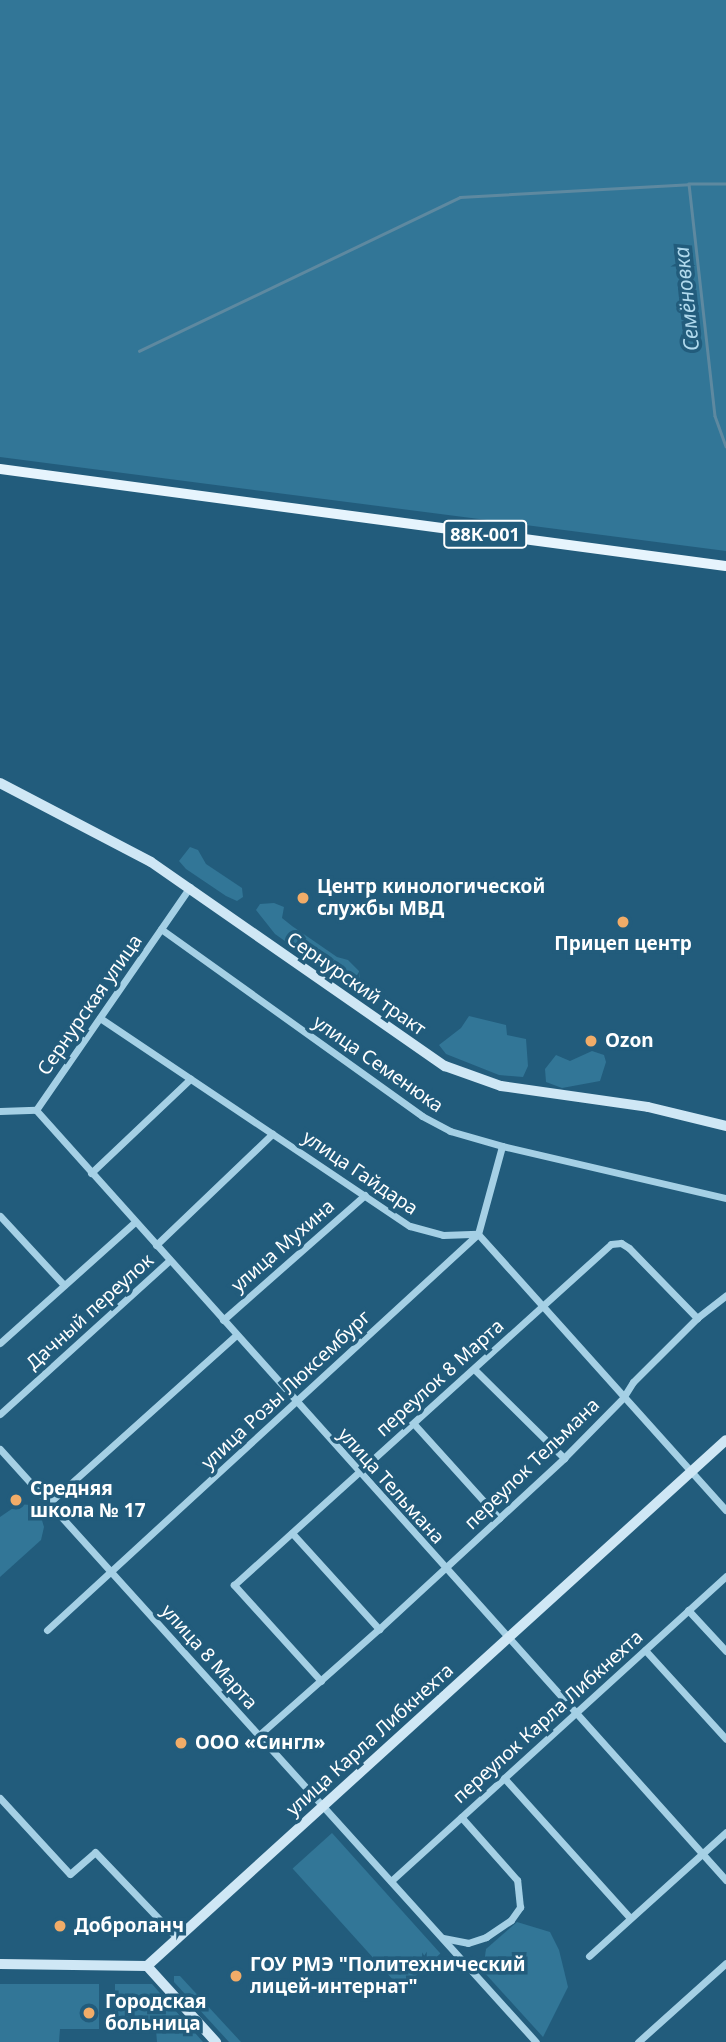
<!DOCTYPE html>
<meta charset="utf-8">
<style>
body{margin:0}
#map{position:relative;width:726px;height:2042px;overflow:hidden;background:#225c7c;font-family:"Noto Sans",sans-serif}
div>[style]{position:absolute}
.green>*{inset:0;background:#327697;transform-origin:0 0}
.stream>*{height:2.5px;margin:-1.25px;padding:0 1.25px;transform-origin:1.25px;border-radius:1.25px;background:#5e89a0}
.street>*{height:7px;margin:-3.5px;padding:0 3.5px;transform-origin:3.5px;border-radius:3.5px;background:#a5d0e5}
.secondary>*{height:10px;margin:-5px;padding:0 5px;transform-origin:5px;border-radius:5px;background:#cfe7f5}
.primary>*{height:10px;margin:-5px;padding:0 5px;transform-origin:5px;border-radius:5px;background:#e6f4fd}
.dots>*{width:19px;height:19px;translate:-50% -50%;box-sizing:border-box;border:4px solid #225c7c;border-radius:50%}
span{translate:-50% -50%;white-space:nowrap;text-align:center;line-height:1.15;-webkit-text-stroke:7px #225c7c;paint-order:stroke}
.shield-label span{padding:2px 5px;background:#225c7c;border:2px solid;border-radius:5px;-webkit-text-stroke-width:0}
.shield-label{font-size:18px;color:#fff;font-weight:700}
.poi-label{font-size:19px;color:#fff;font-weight:700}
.left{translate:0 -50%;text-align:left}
.street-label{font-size:19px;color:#fff}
.water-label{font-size:21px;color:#b0d9ed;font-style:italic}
</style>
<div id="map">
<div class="green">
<i style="clip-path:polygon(0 0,726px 0,726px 551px,0 457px)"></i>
<i style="clip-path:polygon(190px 847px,198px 850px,206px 864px,242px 888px,243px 897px,237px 901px,226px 896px,186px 869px,179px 861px)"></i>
<i style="clip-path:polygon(274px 903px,284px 907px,282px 918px,292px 926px,337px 957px,348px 960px,359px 971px,361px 985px,354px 990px,275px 934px,256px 910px,260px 904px)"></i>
<i style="clip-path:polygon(469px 1016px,506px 1025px,507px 1035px,526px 1039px,528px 1066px,523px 1077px,499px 1075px,446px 1054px,439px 1045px,461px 1028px)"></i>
<i style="clip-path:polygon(592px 1051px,604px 1055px,606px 1062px,600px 1081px,562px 1088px,546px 1082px,545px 1069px,556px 1055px,570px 1061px)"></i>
<i style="clip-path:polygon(19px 1504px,30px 1505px,41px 1517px,44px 1527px,41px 1540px,0 1577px,0 1517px)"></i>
<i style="left:332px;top:1833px;width:162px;height:53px;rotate:48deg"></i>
<i style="clip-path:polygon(517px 1922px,550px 1932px,559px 1950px,568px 1987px,543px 2037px,483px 1971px,486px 1949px)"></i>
<i style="clip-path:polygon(174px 1976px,180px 1976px,241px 2042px,229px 2042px,174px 1982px)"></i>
<i style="clip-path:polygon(0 1984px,99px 1984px,99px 2029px,60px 2029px,59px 2042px,0 2042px)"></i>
<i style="clip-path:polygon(115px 1984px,152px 1984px,203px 2042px,157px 2042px,156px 2030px,115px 2029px)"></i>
</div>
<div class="stream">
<i style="left:726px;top:184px;width:37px;rotate:180deg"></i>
<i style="left:689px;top:184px;width:233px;rotate:83.6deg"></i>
<i style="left:715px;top:416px;width:32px;rotate:70deg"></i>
<i style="left:139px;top:351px;width:356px;rotate:-25.6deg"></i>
<i style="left:460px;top:197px;width:229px;rotate:-3.2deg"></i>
</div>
<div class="street">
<i style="left:161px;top:929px;width:321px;rotate:35.6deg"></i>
<i style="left:422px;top:1116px;width:32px;rotate:28deg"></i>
<i style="left:450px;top:1131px;width:54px;rotate:16.1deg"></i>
<i style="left:502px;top:1146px;width:230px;rotate:13.1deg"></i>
<i style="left:100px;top:1018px;width:373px;rotate:33.9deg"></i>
<i style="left:410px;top:1226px;width:34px;rotate:15deg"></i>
<i style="left:443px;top:1235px;width:35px;rotate:-2deg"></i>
<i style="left:478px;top:1234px;width:371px;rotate:48.1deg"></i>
<i style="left:36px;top:1110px;width:1034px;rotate:48.14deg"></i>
<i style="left:0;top:1111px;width:36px;rotate:-2deg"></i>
<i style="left:36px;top:1110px;width:271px;rotate:-55.4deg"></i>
<i style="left:91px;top:1173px;width:137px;rotate:-43.5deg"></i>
<i style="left:0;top:1216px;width:94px;rotate:47.2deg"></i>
<i style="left:156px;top:1245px;width:161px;rotate:-43.7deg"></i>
<i style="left:223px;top:1320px;width:189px;rotate:-41.4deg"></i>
<i style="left:0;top:1343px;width:181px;rotate:-41.9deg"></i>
<i style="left:474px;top:1369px;width:127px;rotate:44.7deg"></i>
<i style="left:0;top:1414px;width:229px;rotate:-42.2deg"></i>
<i style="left:414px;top:1424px;width:127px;rotate:47.9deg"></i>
<i style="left:0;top:1449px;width:799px;rotate:47.89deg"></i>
<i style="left:49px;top:1503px;width:251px;rotate:-41.9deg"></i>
<i style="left:292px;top:1533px;width:130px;rotate:47.8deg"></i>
<i style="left:688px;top:1610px;width:56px;rotate:47.2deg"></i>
<i style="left:47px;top:1630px;width:585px;rotate:-42.58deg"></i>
<i style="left:478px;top:1234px;width:91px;rotate:-74.7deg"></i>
<i style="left:645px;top:1650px;width:120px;rotate:47.7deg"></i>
<i style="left:321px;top:1681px;width:130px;rotate:-132.2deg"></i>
<i style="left:234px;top:1585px;width:508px;rotate:-42.13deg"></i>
<i style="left:611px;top:1244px;width:10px;rotate:-6deg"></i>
<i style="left:621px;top:1243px;width:9px;rotate:32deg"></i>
<i style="left:629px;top:1248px;width:98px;rotate:45.8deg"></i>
<i style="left:259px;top:1735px;width:160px;rotate:-41.5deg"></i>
<i style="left:379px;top:1629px;width:252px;rotate:-42.7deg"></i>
<i style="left:564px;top:1458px;width:84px;rotate:-45.5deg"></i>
<i style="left:623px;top:1398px;width:19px;rotate:-58deg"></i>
<i style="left:633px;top:1382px;width:91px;rotate:-45deg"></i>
<i style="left:697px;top:1318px;width:37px;rotate:-38deg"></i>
<i style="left:504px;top:1778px;width:188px;rotate:48deg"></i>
<i style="left:0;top:1798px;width:103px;rotate:47.4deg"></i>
<i style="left:70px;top:1874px;width:33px;rotate:-41deg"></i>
<i style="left:95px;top:1852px;width:120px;rotate:46.3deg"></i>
<i style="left:391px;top:1881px;width:453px;rotate:-42.3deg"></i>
<i style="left:443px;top:1938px;width:25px;rotate:11deg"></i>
<i style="left:468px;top:1943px;width:19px;rotate:-18deg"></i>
<i style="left:486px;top:1937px;width:30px;rotate:-34deg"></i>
<i style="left:511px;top:1920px;width:16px;rotate:-55deg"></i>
<i style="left:520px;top:1907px;width:27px;rotate:-96deg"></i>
<i style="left:517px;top:1880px;width:84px;rotate:-131.6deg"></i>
<i style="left:589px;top:1956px;width:185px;rotate:-42.1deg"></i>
<i style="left:638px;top:2042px;width:118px;rotate:-41.9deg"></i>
</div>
<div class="secondary">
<i style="left:0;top:783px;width:170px;rotate:27.6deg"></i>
<i style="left:151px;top:862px;width:358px;rotate:34.8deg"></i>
<i style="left:445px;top:1066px;width:59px;rotate:19.7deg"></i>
<i style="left:501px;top:1086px;width:148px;rotate:8.1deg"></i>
<i style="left:648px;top:1107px;width:80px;rotate:13.7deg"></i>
<i style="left:0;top:1964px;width:147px;rotate:0.8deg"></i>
<i style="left:147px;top:1966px;width:782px;rotate:-42.25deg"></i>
<i style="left:147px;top:1966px;width:103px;rotate:47.8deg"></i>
</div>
<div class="primary">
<i style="left:0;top:469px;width:732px;rotate:7.61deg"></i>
</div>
<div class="dots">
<i style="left:303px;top:898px;background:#f1ac68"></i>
<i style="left:623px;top:922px;background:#f1ac68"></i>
<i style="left:591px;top:1041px;background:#f1ac68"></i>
<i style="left:16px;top:1500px;background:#f1ac68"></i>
<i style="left:181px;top:1743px;background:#f1ac68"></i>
<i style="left:60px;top:1926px;background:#f1ac68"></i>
<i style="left:236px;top:1976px;background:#f1ac68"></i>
<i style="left:89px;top:2013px;background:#f1ac68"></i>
</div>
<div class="shield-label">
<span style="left:485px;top:534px">88К-001</span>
</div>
<div class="poi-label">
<span class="left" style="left:317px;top:898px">Центр кинологической<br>службы МВД</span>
<span style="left:623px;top:944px">Прицеп центр</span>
<span class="left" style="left:605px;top:1041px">Ozon</span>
<span class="left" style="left:30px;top:1500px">Средняя<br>школа № 17</span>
<span class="left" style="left:195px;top:1743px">ООО «Сингл»</span>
<span class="left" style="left:74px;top:1926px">Доброланч</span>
<span class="left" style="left:250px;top:1976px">ГОУ РМЭ "Политехнический<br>лицей-интернат"</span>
<span class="left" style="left:105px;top:2013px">Городская<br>больница</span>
</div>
<div class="street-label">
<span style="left:356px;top:984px;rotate:35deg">Сернурский тракт</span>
<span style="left:90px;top:1005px;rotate:-55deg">Сернурская улица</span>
<span style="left:378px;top:1064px;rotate:35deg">улица Семенюка</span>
<span style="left:360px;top:1173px;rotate:34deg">улица Гайдара</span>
<span style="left:283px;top:1246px;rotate:-41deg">улица Мухина</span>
<span style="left:90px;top:1312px;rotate:-42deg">Дачный переулок</span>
<span style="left:440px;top:1378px;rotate:-42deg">переулок 8 Марта</span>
<span style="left:286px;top:1390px;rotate:-43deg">улица Розы Люксембург</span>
<span style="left:532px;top:1464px;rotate:-44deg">переулок Тельмана</span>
<span style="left:391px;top:1486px;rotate:48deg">улица Тельмана</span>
<span style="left:209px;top:1657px;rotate:48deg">улица 8 Марта</span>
<span style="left:548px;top:1717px;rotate:-42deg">переулок Карла Либкнехта</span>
<span style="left:370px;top:1740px;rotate:-42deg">улица Карла Либкнехта</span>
</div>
<div class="water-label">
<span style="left:686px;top:299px;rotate:-96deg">Семёновка</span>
</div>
</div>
